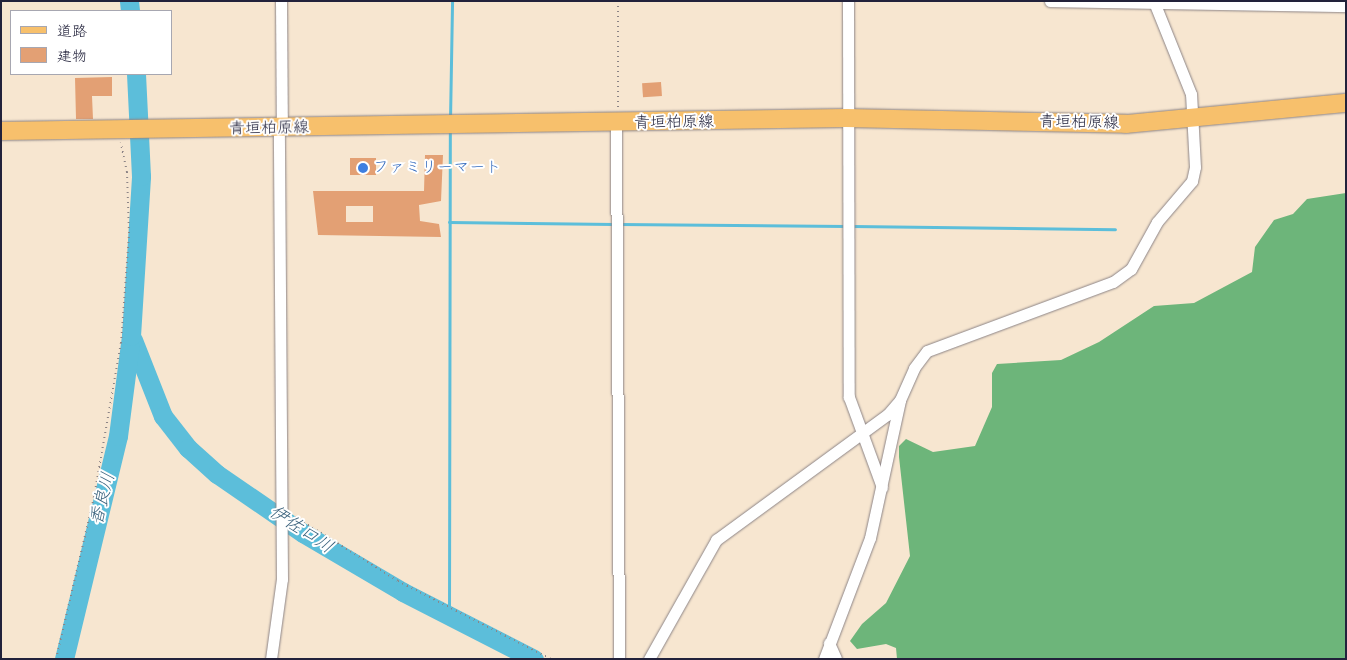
<!DOCTYPE html>
<meta charset="utf-8">
<style>
body{margin:0}
#map{position:relative;width:1347px;height:660px;overflow:hidden;background:#f7e6d0;font-family:"Balsamiq Sans","Klee One",sans-serif}
div>[style]{position:absolute}
.forest>*{inset:0;background:#6db57a}
.stream>*{height:3px;margin:-1.5px;padding:0 1.5px;transform-origin:1.5px;border-radius:1.5px;background:#5cbeda}
.river>*{height:19px;margin:-9.5px;padding:0 9.5px;transform-origin:9.5px;border-radius:9.5px;background:#5cbeda}
.building>*{inset:0;background:#e3a074;transform-origin:0 0}
.path>*{height:2px;margin-top:-1px;transform-origin:0;background:repeating-linear-gradient(90deg,#8c8486 0 1px,transparent 0 5px)}
.roads{filter:drop-shadow(0 0 1px #8c8486) drop-shadow(0 0 1px #8c8486)}
.street>*{height:11px;margin:-5.5px;padding:0 5.5px;transform-origin:5.5px;border-radius:5.5px;background:#fff}
.primary>*{height:18px;margin:-9px;padding:0 9px;transform-origin:9px;border-radius:9px;background:#f7c06c}
.dots>*{width:14px;height:14px;translate:-50% -50%;box-sizing:border-box;border:2px solid #fff;border-radius:50%}
span{translate:-50% -50%;white-space:nowrap;text-align:center;line-height:1.15;-webkit-text-stroke:4px #fff;paint-order:stroke}
.street-label{font-size:16px;color:#22223b}
.shop-label{font-size:16px;color:#366cbe}
.left{translate:0 -50%;text-align:left}
.water-label{font-size:18px;color:#39607b;font-style:italic}
.frame{position:absolute;inset:0;border:2px solid #22223b;pointer-events:none}
.legend{position:absolute;left:10px;top:10px;width:162px;height:65px;box-sizing:border-box;background:#fff;border:1px solid #a7a7b1;margin:0;padding:6px 9px;list-style:none;font-size:15px;color:#22223b}
.legend li{display:flex;align-items:center;gap:10px;height:25px}
.legend b{width:25px;border:1px solid #a7a7b1}
</style>
<div id="map">
<div class="forest">
<i style="clip-path:polygon(1346px 193px,1346px 659px,897px 659px,896px 648px,886px 644px,857px 649px,850px 641px,862px 624px,886px 603px,910px 556px,899px 457px,899px 446px,906px 439px,933px 452px,975px 446px,992px 407px,992px 373px,997px 364px,1061px 360px,1099px 342px,1154px 306px,1194px 303px,1252px 272px,1255px 247px,1274px 220px,1293px 214px,1307px 199px)"></i>
</div>
<div class="stream">
<i style="left:450px;top:120px;width:119px;rotate:-89deg"></i>
<i style="left:449px;top:222px;width:164px;rotate:0.7deg"></i>
<i style="left:619px;top:224px;width:227px;rotate:0.5deg"></i>
<i style="left:852px;top:226px;width:263px;rotate:0.7deg"></i>
<i style="left:449px;top:615px;width:484px;rotate:-89.9deg"></i>
</div>
<div class="river">
<i style="left:129px;top:1px;width:10px;rotate:84deg"></i>
<i style="left:133px;top:340px;width:82px;rotate:68.5deg"></i>
<i style="left:163px;top:416px;width:41px;rotate:52deg"></i>
<i style="left:188px;top:448px;width:39px;rotate:42deg"></i>
<i style="left:217px;top:474px;width:104px;rotate:34.5deg"></i>
<i style="left:303px;top:533px;width:116px;rotate:30.5deg"></i>
<i style="left:403px;top:592px;width:147px;rotate:27.1deg"></i>
<i style="left:64px;top:659px;width:229px;rotate:-76.4deg"></i>
<i style="left:118px;top:436px;width:101px;rotate:-82.6deg"></i>
<i style="left:131px;top:336px;width:160px;rotate:-86.4deg"></i>
<i style="left:141px;top:176px;width:102px;rotate:-92.8deg"></i>
</div>
<div class="building">
<i style="clip-path:polygon(112px 77px,112px 96px,92px 96px,93px 119px,76px 119px,75px 78px)"></i>
<i style="left:661px;top:82px;width:14px;height:19px;rotate:86deg"></i>
<i style="clip-path:polygon(evenodd,425px 155px,443px 155px,441px 201px,419px 205px,420px 221px,439px 224px,441px 237px,318px 235px,313px 191px,424px 191px,425px 155px,346px 206px,373px 206px,373px 222px,346px 222px,346px 206px)"></i>
<i style="left:350px;top:158px;width:26px;height:17px"></i>
</div>
<div class="path">
<i style="left:618px;top:1px;width:108px;rotate:90deg"></i>
<i style="left:291px;top:514px;width:126px;rotate:32.1deg"></i>
<i style="left:398px;top:581px;width:172px;rotate:27deg"></i>
<i style="left:56px;top:659px;width:166px;rotate:-76.8deg"></i>
<i style="left:94px;top:497px;width:156px;rotate:-80.1deg"></i>
<i style="left:121px;top:343px;width:110px;rotate:-85.8deg"></i>
<i style="left:129px;top:233px;width:61px;rotate:-91.9deg"></i>
<i style="left:127px;top:172px;width:30px;rotate:-102deg"></i>
</div>
<div class="roads">
<div class="street">
<i style="left:281px;top:1px;width:128px;rotate:89.6deg"></i>
<i style="left:848px;top:1px;width:396px;rotate:89.9deg"></i>
<i style="left:849px;top:397px;width:96px;rotate:69.9deg"></i>
<i style="left:1050px;top:1px;width:296px;rotate:1deg"></i>
<i style="left:616px;top:124px;width:535px;rotate:89.68deg"></i>
<i style="left:829px;top:643px;width:17px;rotate:66deg"></i>
<i style="left:271px;top:659px;width:81px;rotate:-82.2deg"></i>
<i style="left:282px;top:579px;width:449px;rotate:-90.4deg"></i>
<i style="left:649px;top:659px;width:137px;rotate:-60.6deg"></i>
<i style="left:716px;top:540px;width:212px;rotate:-36.2deg"></i>
<i style="left:887px;top:415px;width:20px;rotate:-49deg"></i>
<i style="left:900px;top:400px;width:35px;rotate:-66deg"></i>
<i style="left:914px;top:368px;width:21px;rotate:-53deg"></i>
<i style="left:927px;top:351px;width:198px;rotate:-20.4deg"></i>
<i style="left:1113px;top:282px;width:22px;rotate:-36deg"></i>
<i style="left:1131px;top:269px;width:54px;rotate:-61deg"></i>
<i style="left:1157px;top:222px;width:54px;rotate:-49.5deg"></i>
<i style="left:1192px;top:181px;width:14px;rotate:-78deg"></i>
<i style="left:1195px;top:167px;width:73px;rotate:-93.1deg"></i>
<i style="left:1191px;top:94px;width:99px;rotate:-111.9deg"></i>
<i style="left:824px;top:659px;width:129px;rotate:-69.2deg"></i>
<i style="left:870px;top:538px;width:141px;rotate:-77.7deg"></i>
</div>
<div class="primary">
<i style="left:1px;top:131px;width:845px;rotate:-0.88deg"></i>
<i style="left:846px;top:118px;width:280px;rotate:1.2deg"></i>
<i style="left:1126px;top:124px;width:221px;rotate:-5.5deg"></i>
</div>
</div>
<div class="dots">
<i style="left:363px;top:168px;background:#3f7fe0"></i>
</div>
<div class="street-label">
<span style="left:674px;top:123px;rotate:-1deg">青垣柏原線</span>
<span style="left:1079px;top:123px;rotate:1deg">青垣柏原線</span>
<span style="left:269px;top:129px;rotate:-1deg">青垣柏原線</span>
</div>
<div class="shop-label">
<span class="left" style="left:373px;top:168px">ファミリーマート</span>
</div>
<div class="water-label">
<span style="left:103px;top:499px;rotate:-76deg">香良川</span>
<span style="left:301px;top:530px;rotate:33deg">伊佐口川</span>
</div>
<div class="frame"></div>
<ul class="legend">
<li><b style="height:6px;background:#f7c06c"></b>道路</li>
<li><b style="height:14px;background:#e3a074"></b>建物</li>
</ul>
</div>
